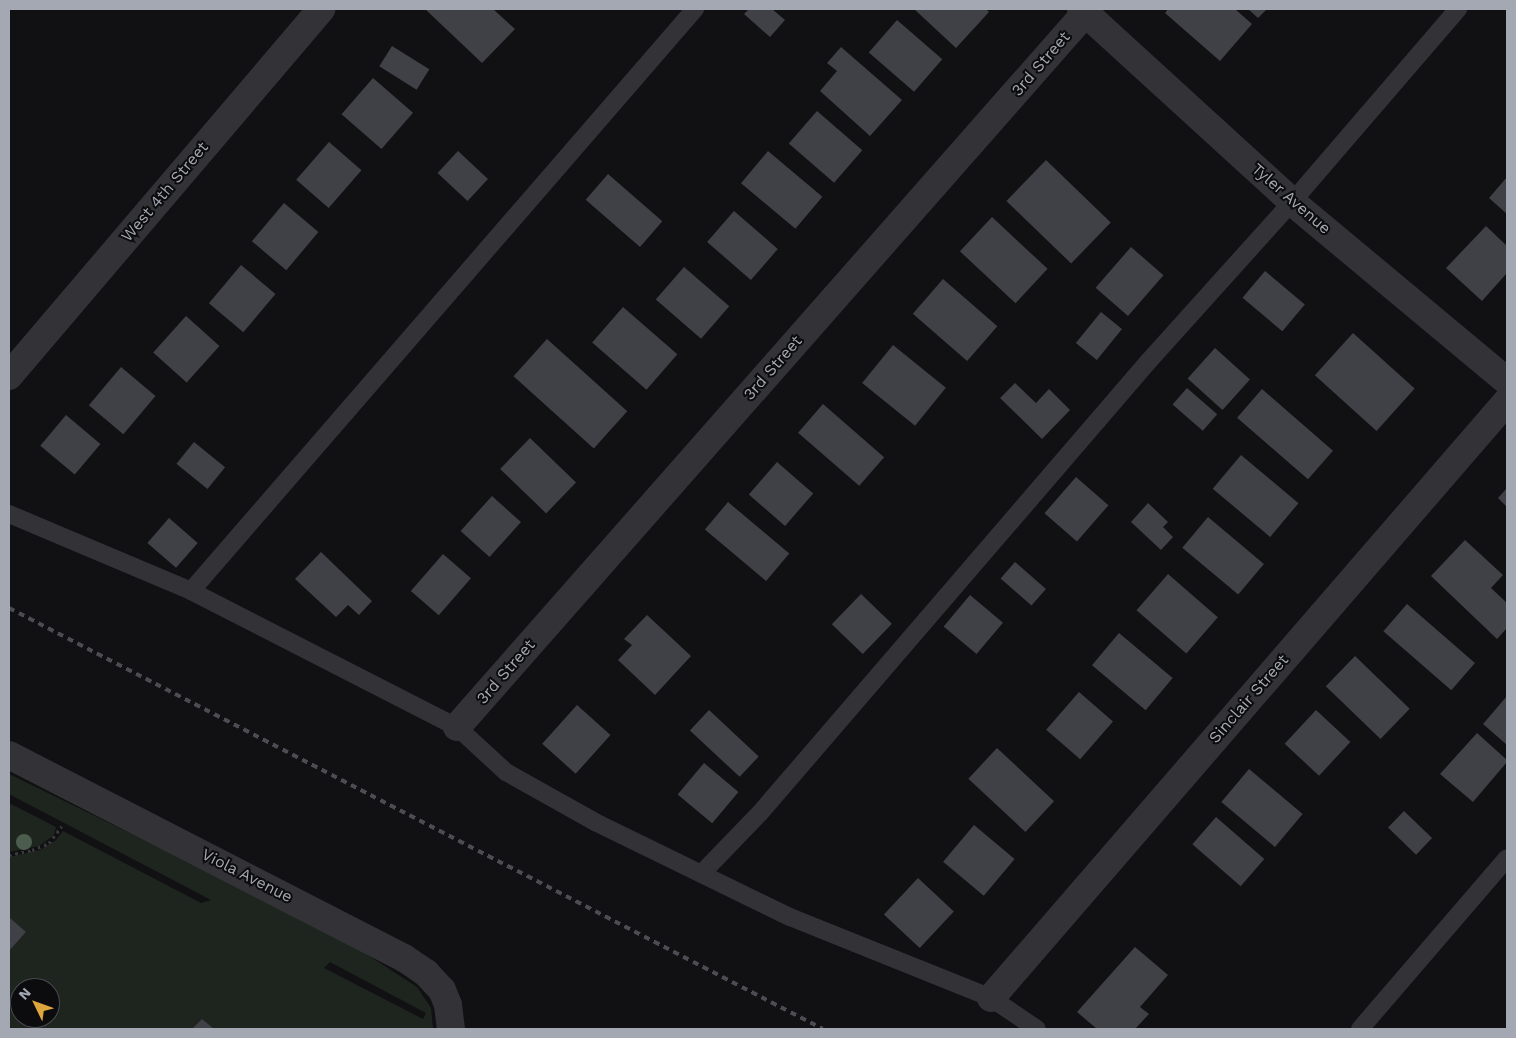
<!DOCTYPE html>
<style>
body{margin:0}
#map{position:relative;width:1516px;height:1038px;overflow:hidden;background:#111113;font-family:"Work Sans",sans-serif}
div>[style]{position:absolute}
.green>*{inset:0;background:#1e251f}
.building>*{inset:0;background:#404146;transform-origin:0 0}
.path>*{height:3px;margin-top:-1.5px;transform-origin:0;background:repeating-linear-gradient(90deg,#393a3e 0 2.5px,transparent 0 6.5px)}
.service>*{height:18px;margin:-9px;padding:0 9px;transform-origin:9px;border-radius:9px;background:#333337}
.minor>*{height:28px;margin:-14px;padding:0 14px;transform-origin:14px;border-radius:14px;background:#333337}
.rail>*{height:4px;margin-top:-2px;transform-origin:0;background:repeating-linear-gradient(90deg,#4c4d52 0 6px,transparent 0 11px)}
.trees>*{width:16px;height:16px;margin:-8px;border-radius:50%;background:#4c5d4e}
span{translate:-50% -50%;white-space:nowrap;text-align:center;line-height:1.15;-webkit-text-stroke:4px #0c0c0e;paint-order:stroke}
.street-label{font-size:16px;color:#a4a8b2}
.frame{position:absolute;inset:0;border:10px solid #a4a8b2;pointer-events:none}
.north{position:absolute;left:10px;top:978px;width:50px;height:50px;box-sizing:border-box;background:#0c0c0e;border:1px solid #494a50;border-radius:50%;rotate:312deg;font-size:14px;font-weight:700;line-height:20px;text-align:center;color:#a4a8b2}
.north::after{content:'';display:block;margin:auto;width:18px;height:22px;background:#dfa63d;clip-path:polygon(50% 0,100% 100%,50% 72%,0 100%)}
</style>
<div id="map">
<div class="green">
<i style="clip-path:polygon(evenodd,9px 774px,181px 858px,363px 952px,417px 987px,431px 1008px,433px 1029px,9px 1029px,9px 951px,26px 932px,9px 917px,9px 857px,40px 850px,56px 840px,63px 831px,201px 903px,211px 900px,9px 794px,9px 774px,330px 962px,426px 1013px,423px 1019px,324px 968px,330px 962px,9px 774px,20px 988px,50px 988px,50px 1018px,20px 1018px,20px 988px)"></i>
<i style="clip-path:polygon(9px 803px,56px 827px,54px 835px,39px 846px,9px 852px)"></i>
</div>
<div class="building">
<i style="clip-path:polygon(425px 9px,493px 9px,515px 29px,482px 63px)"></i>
<i style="clip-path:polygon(749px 9px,772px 9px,785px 20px,770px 37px,744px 14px)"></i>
<i style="clip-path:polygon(914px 9px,986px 9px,989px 12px,956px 48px)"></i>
<i style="clip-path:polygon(1168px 9px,1235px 9px,1252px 24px,1220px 61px,1165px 13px)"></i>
<i style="clip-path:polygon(1248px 9px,1267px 9px,1258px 18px)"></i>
<i style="left:897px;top:20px;width:60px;height:43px;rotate:41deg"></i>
<i style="left:392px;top:46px;width:44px;height:24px;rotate:32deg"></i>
<i style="clip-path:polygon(841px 47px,902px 100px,870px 136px,820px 91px,837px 71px,827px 63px)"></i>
<i style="left:373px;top:78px;width:53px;height:48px;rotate:41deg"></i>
<i style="left:817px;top:111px;width:60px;height:43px;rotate:41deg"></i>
<i style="left:329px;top:142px;width:43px;height:50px;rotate:41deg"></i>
<i style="left:458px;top:151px;width:41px;height:30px;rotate:43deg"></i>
<i style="left:768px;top:151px;width:71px;height:42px;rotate:40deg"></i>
<i style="left:1046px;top:160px;width:90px;height:57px;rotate:44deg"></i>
<i style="left:608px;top:174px;width:72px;height:34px;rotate:41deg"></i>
<i style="clip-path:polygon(1507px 177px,1507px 214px,1489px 198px)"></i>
<i style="left:284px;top:203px;width:45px;height:50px;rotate:40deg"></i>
<i style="left:734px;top:211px;width:58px;height:41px;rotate:41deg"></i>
<i style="left:992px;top:217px;width:76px;height:47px;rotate:43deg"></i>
<i style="clip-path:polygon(1486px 226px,1507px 246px,1507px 273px,1482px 301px,1446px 268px)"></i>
<i style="left:1131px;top:247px;width:43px;height:54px;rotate:41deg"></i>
<i style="left:241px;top:265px;width:45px;height:50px;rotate:40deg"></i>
<i style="left:684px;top:267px;width:60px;height:43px;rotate:41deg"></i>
<i style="left:1265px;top:271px;width:52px;height:35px;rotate:40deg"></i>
<i style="left:943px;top:279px;width:72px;height:46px;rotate:41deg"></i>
<i style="left:623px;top:307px;width:72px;height:47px;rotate:41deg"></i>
<i style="left:1101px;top:312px;width:27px;height:40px;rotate:39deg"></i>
<i style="left:186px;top:316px;width:45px;height:49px;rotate:42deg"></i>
<i style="left:1353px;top:333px;width:83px;height:57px;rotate:42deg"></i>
<i style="left:547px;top:339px;width:108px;height:50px;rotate:42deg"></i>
<i style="left:893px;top:345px;width:68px;height:49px;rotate:39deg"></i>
<i style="left:1215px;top:348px;width:47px;height:41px;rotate:42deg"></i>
<i style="left:121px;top:367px;width:45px;height:50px;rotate:40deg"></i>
<i style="clip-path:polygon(1015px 383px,1036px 403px,1049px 389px,1070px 410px,1042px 439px,1000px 398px)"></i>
<i style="left:1187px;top:388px;width:40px;height:22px;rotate:41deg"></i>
<i style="left:1262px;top:389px;width:94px;height:38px;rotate:41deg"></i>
<i style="left:823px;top:404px;width:81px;height:38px;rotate:41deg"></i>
<i style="left:66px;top:415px;width:45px;height:40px;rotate:40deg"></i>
<i style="left:530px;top:438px;width:64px;height:43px;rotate:44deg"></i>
<i style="left:194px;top:442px;width:40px;height:28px;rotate:39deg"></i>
<i style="left:1241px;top:455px;width:75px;height:44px;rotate:40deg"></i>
<i style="left:777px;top:462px;width:48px;height:43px;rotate:41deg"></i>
<i style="left:1076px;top:477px;width:43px;height:48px;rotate:41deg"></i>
<i style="clip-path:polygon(1507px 488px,1507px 507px,1498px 498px)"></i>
<i style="left:492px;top:496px;width:39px;height:47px;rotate:42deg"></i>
<i style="left:728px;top:502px;width:80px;height:36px;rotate:40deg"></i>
<i style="clip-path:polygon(1148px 503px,1168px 522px,1163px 527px,1173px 537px,1161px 550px,1131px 522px)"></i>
<i style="left:1208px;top:517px;width:73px;height:40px;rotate:40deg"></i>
<i style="left:169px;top:518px;width:38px;height:33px;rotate:41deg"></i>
<i style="clip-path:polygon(1465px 540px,1503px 575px,1491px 588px,1507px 603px,1507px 628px,1497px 639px,1431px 576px)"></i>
<i style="clip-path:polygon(321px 552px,372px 601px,359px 615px,348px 605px,336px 617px,295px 579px)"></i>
<i style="left:443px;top:554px;width:37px;height:49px;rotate:41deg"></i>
<i style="left:1015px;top:562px;width:41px;height:22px;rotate:41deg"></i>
<i style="left:1168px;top:574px;width:66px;height:48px;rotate:41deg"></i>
<i style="left:861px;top:594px;width:43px;height:42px;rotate:44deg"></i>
<i style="left:970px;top:595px;width:43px;height:41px;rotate:40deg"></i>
<i style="left:1407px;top:604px;width:90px;height:36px;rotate:41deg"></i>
<i style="clip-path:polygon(647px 615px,691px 656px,655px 695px,618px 660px,632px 645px,624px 639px)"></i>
<i style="left:1119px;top:633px;width:70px;height:42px;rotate:40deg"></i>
<i style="left:1355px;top:656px;width:76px;height:42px;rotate:44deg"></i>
<i style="left:1079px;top:692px;width:45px;height:50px;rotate:41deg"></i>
<i style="clip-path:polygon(1507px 696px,1507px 745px,1483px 724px)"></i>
<i style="left:577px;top:705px;width:45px;height:52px;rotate:42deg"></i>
<i style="left:709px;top:710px;width:68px;height:28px;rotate:43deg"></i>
<i style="left:1316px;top:710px;width:47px;height:46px;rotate:43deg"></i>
<i style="clip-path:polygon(1477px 733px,1507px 760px,1507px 762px,1473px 802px,1440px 774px)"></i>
<i style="left:997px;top:748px;width:78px;height:42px;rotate:43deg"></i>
<i style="left:704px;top:763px;width:45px;height:41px;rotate:40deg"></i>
<i style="left:1249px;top:769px;width:70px;height:43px;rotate:40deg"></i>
<i style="left:1404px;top:811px;width:39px;height:23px;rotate:44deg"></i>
<i style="left:1216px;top:817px;width:64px;height:36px;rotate:41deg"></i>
<i style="left:974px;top:825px;width:53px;height:48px;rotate:40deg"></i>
<i style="left:918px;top:878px;width:49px;height:50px;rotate:43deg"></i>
<i style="clip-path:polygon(9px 917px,26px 932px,9px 951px)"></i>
<i style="clip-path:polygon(1135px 947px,1168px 975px,1140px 1007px,1149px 1014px,1135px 1029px,1097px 1029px,1077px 1012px)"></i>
<i style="clip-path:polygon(202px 1019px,214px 1029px,192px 1029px)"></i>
</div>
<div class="path">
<i style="left:9px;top:855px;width:24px;rotate:-12deg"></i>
<i style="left:32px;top:850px;width:18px;rotate:-22deg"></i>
<i style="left:49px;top:843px;width:21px;rotate:-53deg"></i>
</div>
<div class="service">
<i style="left:9px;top:514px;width:198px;rotate:22.9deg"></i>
<i style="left:191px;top:591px;width:299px;rotate:27.1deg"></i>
<i style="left:457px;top:727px;width:67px;rotate:42.6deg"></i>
<i style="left:506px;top:772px;width:102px;rotate:29.3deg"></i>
<i style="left:595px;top:822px;width:217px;rotate:26deg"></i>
<i style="left:790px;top:917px;width:217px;rotate:21.9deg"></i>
<i style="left:991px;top:998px;width:55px;rotate:34deg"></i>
<i style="left:191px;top:591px;width:770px;rotate:-49.11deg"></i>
<i style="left:702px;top:873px;width:83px;rotate:-46deg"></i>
<i style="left:760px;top:813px;width:594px;rotate:-49.3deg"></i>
<i style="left:1147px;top:363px;width:217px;rotate:-48deg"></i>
<i style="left:1292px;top:202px;width:255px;rotate:-49.3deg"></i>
<i style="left:1360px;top:1029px;width:225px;rotate:-49.3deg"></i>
</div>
<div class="minor">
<i style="left:1081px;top:9px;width:286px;rotate:42.4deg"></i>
<i style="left:1292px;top:202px;width:280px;rotate:39.8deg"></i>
<i style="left:9px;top:376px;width:482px;rotate:-49.6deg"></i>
<i style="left:457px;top:727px;width:957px;rotate:-48.65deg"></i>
<i style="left:9px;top:755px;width:444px;rotate:27.2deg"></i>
<i style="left:404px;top:958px;width:27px;rotate:34deg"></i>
<i style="left:426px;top:973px;width:23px;rotate:47deg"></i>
<i style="left:442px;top:990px;width:16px;rotate:68deg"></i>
<i style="left:448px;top:1005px;width:24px;rotate:83deg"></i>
<i style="left:991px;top:998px;width:789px;rotate:-49.16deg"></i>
</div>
<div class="rail">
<i style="left:9px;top:608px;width:916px;rotate:27.35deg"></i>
</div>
<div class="trees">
<i style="left:24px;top:842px"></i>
</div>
<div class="street-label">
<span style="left:1041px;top:64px;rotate:-49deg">3rd Street</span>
<span style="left:165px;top:192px;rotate:-50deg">West 4th Street</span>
<span style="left:1291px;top:199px;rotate:41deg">Tyler Avenue</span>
<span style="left:773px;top:368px;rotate:-49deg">3rd Street</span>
<span style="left:506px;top:672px;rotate:-49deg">3rd Street</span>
<span style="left:1249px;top:699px;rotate:-49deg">Sinclair Street</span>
<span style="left:247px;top:876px;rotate:27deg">Viola Avenue</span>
</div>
<div class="frame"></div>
<div class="north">N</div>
</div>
